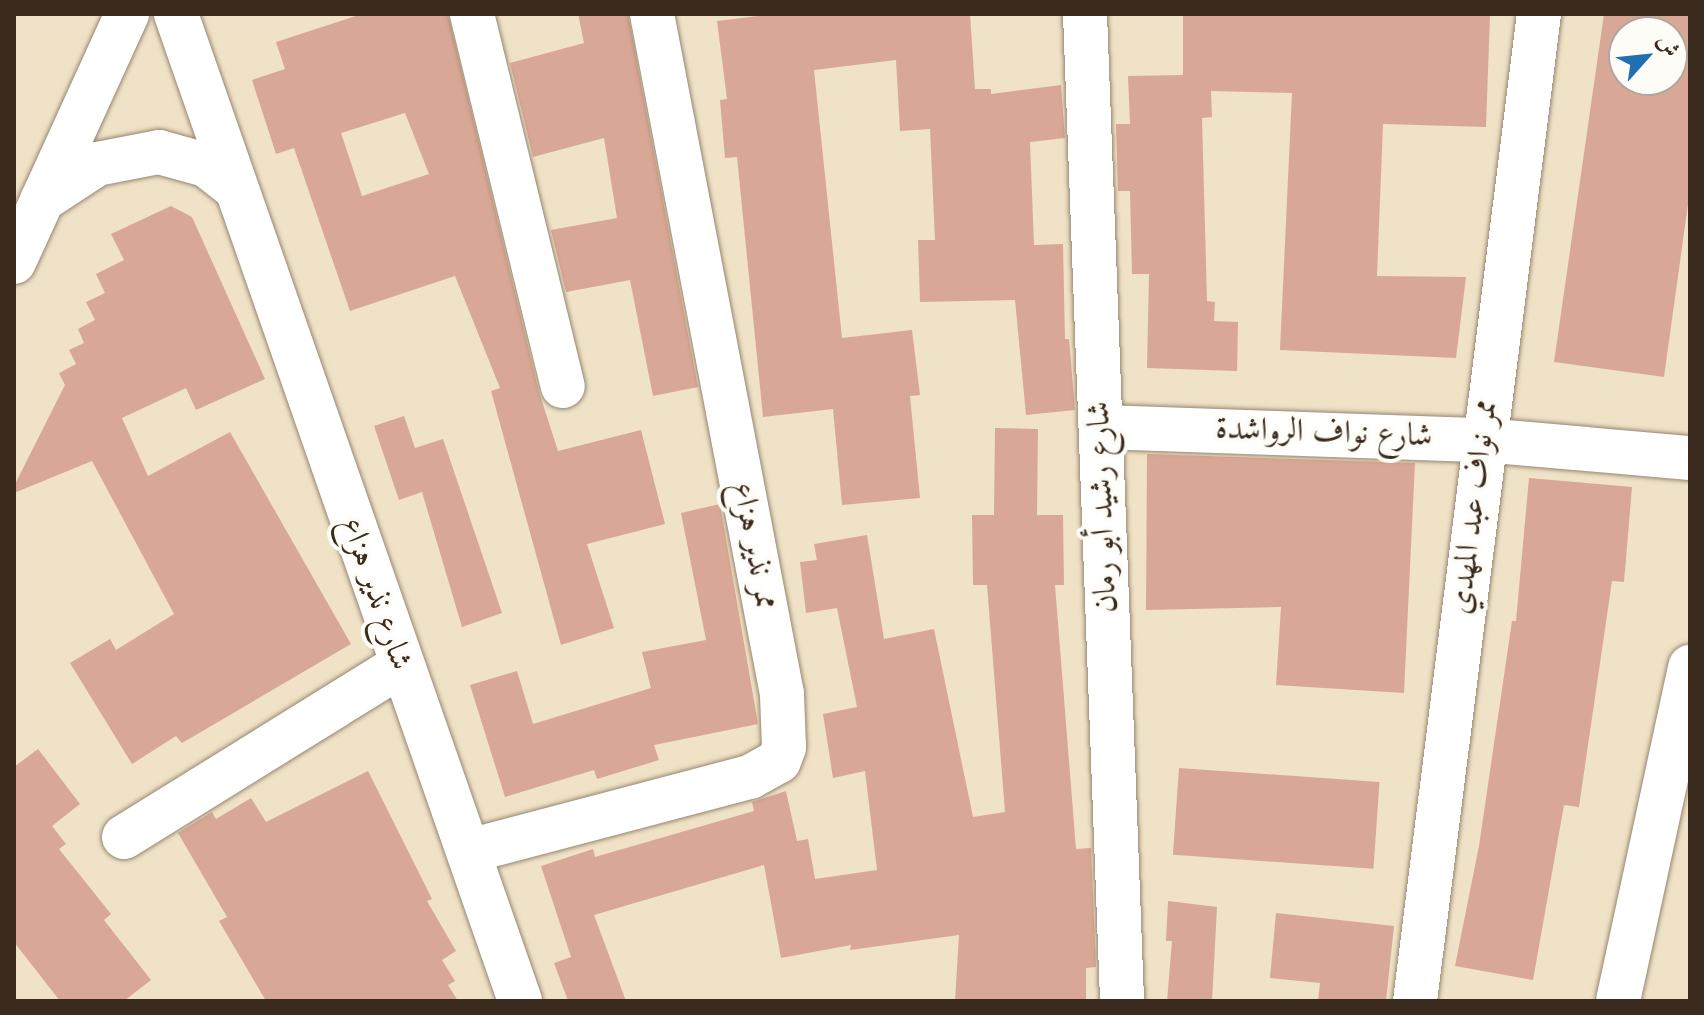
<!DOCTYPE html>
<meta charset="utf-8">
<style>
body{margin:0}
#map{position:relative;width:1704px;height:1015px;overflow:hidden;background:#f0e2c6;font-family:"Old Standard TT",Amiri,serif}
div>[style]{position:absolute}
.building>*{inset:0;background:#d9a795;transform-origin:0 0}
.roads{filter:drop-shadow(0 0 2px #968672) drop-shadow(0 0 2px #968672)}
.minor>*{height:44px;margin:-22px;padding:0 22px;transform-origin:22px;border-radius:22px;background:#fff}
span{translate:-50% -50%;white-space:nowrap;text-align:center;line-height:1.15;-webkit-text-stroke:8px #fdfcf7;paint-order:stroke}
.street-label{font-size:32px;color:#3b2a1e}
.frame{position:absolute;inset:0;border:16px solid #3b2a1e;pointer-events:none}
.north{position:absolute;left:1608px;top:16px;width:80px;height:80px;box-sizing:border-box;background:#fdfcf7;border:2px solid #afa8a0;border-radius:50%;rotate:63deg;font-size:22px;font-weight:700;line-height:32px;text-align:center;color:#3b2a1e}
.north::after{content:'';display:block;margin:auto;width:28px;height:36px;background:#1f6fb2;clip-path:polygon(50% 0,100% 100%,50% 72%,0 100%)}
</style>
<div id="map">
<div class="building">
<i style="clip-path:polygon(evenodd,362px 14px,448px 14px,539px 392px,558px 451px,641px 430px,665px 524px,587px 544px,614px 628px,561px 645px,491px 391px,500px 388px,455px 276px,350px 311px,294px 148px,276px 154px,252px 80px,285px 69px,276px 42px,362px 14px,405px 113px,429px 174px,362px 196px,341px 133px,405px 113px)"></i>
<i style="clip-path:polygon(578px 14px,628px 14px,698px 387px,653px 396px,630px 280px,566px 292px,551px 230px,617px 218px,604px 138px,533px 157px,510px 63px,584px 43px)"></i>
<i style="clip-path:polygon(775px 14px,970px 14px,975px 89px,991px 89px,991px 94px,1061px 85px,1065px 138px,1030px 142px,1034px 245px,1063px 244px,1065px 339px,1069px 339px,1075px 410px,1026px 415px,1015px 300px,920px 302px,918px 240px,935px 240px,930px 129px,900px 131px,896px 60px,814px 70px,842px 338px,912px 330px,920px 395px,910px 396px,920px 498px,842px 505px,833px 409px,763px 417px,737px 157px,725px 158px,720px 100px,727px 99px,717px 21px)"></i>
<i style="clip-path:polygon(1490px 14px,1486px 127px,1383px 124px,1377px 276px,1466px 277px,1456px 358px,1280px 350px,1292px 93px,1211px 91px,1212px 117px,1202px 118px,1207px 301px,1215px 302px,1214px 321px,1238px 322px,1237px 371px,1147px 368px,1149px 274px,1132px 274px,1130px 191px,1118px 191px,1116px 124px,1130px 124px,1128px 76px,1183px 75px,1183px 15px)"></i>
<i style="clip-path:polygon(evenodd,1604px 14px,1690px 14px,1690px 190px,1664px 377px,1554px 362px,1604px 14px,1624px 32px,1672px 32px,1672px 80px,1624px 80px,1624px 32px)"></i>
<i style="clip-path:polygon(171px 206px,192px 217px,265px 379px,196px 410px,186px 388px,122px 418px,148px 476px,230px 432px,351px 644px,182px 743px,176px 736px,132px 764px,70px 663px,110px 639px,116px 650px,174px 614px,92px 461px,14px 493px,14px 486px,65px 385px,59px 373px,76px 364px,69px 350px,84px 343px,78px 329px,95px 320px,86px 302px,105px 293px,96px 274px,124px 260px,111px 234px)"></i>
<i style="clip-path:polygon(404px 416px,415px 448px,443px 439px,502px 613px,462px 627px,422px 492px,399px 500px,374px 426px)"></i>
<i style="clip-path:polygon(995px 428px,1038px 429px,1037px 515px,1063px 515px,1064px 585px,1055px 585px,1076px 849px,1091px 848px,1096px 967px,1086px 968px,1086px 1001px,955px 1001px,959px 935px,850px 950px,851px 945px,781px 958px,764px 865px,594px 915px,626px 1001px,568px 1001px,554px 963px,571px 957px,541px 866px,593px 849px,595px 857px,754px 811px,752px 802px,786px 791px,797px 841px,808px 839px,815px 879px,877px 870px,865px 771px,833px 778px,823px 714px,857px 707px,837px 608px,806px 613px,800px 562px,817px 560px,814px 544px,867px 535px,884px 639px,934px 629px,973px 817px,1005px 812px,987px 585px,973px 585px,972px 515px,994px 515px)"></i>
<i style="clip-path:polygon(1147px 454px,1415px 463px,1404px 693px,1276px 685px,1281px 607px,1146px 610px)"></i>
<i style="clip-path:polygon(1529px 478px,1632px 487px,1624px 582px,1612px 581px,1579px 807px,1564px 805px,1533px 980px,1455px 966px,1479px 846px,1512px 621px,1516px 621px)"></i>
<i style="clip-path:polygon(720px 504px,758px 724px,654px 745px,659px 760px,597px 779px,594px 770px,505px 797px,470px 685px,517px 671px,533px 724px,651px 688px,642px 652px,706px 640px,681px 513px)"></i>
<i style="clip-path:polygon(38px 749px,80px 804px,52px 826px,66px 844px,59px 849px,111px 914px,104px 920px,151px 980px,124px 1001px,60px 1001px,14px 942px,14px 767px)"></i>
<i style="left:1179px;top:768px;width:201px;height:87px;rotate:4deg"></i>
<i style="clip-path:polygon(368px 771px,432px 899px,427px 901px,456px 951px,442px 960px,455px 981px,448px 985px,458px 1001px,266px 1001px,219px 921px,227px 917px,178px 833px,212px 812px,216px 819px,251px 798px,266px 822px)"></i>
<i style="clip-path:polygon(1168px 901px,1217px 907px,1212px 1001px,1167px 1001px,1172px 941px,1166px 941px)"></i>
<i style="clip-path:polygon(1276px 913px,1394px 926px,1386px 1001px,1318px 1001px,1320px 983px,1270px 978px)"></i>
</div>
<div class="roads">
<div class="minor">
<i style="left:176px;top:14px;width:1045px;rotate:70.78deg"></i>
<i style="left:472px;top:14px;width:383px;rotate:76.3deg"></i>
<i style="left:1085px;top:14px;width:988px;rotate:87.85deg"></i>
<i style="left:42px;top:200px;width:66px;rotate:-33.2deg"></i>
<i style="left:97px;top:164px;width:63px;rotate:-11deg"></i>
<i style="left:159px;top:152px;width:49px;rotate:15.5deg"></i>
<i style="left:206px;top:165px;width:36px;rotate:38deg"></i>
<i style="left:14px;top:262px;width:273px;rotate:-65.5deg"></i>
<i style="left:1102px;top:427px;width:381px;rotate:2deg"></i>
<i style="left:1483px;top:440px;width:208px;rotate:5deg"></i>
<i style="left:124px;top:837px;width:325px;rotate:-31.8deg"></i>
<i style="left:469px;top:851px;width:291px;rotate:-14.8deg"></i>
<i style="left:750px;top:777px;width:33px;rotate:-29deg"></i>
<i style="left:779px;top:761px;width:15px;rotate:-70deg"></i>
<i style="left:784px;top:747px;width:53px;rotate:-92.2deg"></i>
<i style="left:782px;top:694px;width:692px;rotate:-100.82deg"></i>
<i style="left:1415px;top:1001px;width:995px;rotate:-82.84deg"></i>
<i style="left:1618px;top:1001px;width:342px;rotate:-77.8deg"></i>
</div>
</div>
<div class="street-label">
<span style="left:1324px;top:434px;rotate:2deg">شارع نواف الرواشدة</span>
<span style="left:1104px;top:507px;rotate:-92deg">شارع رشيد أبو رمان</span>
<span style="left:1475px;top:507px;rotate:-83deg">ممر نواف عبد المهدي</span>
<span style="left:753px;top:546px;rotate:79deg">ممر نذير هزاع</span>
<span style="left:375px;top:594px;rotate:71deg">شارع نذير هزاع</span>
</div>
<div class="frame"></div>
<div class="north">ش</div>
</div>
